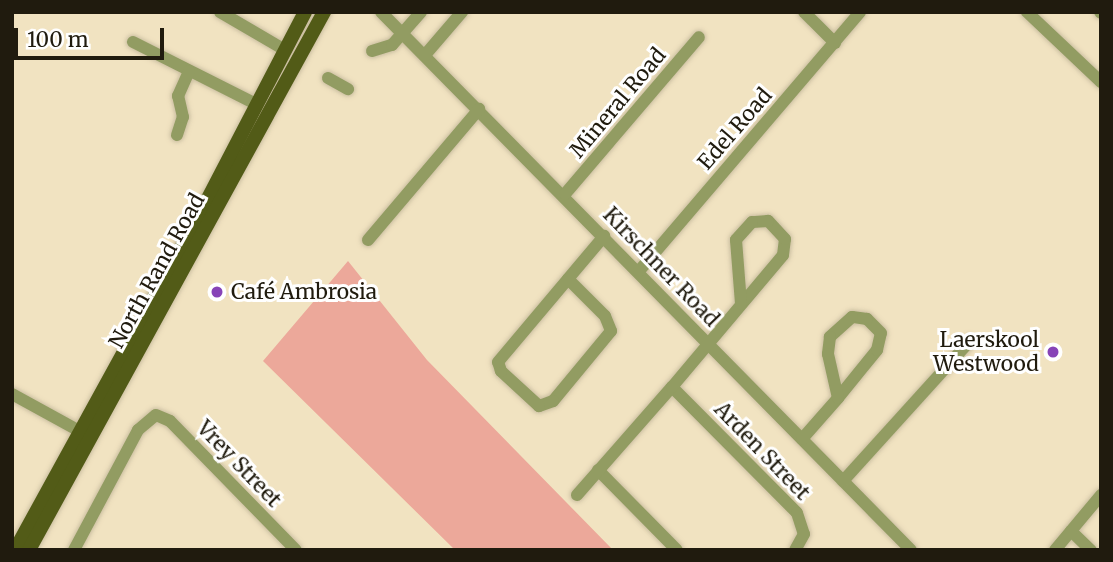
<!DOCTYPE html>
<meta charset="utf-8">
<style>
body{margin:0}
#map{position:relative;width:1113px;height:562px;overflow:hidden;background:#f1e3c1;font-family:Merriweather,serif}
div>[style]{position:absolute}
.green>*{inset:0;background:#eca89a}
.roads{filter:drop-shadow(0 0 2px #cbbfa1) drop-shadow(0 0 2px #cbbfa1)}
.minor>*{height:12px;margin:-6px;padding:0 6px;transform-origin:6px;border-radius:6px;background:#929c62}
.major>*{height:14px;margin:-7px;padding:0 7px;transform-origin:7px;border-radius:7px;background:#525b17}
.dots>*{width:19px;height:19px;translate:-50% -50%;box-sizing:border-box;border:4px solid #fff;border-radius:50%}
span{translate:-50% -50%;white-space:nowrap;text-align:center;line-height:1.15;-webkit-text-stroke:6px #fff;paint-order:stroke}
.street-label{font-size:21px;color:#201b0e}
.poi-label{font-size:21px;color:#201b0e}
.left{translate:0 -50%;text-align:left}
.right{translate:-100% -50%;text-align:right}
.frame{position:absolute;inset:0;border:14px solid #201b0e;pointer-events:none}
.scale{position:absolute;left:14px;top:28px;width:150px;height:32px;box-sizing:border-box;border:4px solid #201b0e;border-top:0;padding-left:9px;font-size:21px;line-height:24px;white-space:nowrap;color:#201b0e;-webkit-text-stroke:5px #fff;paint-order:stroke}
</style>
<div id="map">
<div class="green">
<i style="clip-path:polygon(348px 261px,427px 360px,613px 550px,455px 550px,263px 361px)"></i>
</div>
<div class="roads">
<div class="minor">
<i style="left:220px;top:12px;width:75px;rotate:30.3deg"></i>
<i style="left:381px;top:12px;width:755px;rotate:45.43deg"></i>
<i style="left:804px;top:12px;width:44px;rotate:45deg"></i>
<i style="left:1027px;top:12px;width:102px;rotate:43.4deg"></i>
<i style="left:1100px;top:12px;width:1px;rotate:45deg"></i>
<i style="left:133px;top:42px;width:138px;rotate:26.8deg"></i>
<i style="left:372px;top:51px;width:21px;rotate:-17deg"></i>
<i style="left:392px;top:45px;width:44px;rotate:-48.7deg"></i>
<i style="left:425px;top:55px;width:57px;rotate:-49.3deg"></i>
<i style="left:328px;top:78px;width:23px;rotate:29deg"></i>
<i style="left:177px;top:135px;width:19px;rotate:-72deg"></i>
<i style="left:183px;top:117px;width:22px;rotate:-103deg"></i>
<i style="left:178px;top:96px;width:27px;rotate:-66deg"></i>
<i style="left:565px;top:194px;width:206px;rotate:-49.5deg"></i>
<i style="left:368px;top:240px;width:172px;rotate:-49.7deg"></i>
<i style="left:639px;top:271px;width:340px;rotate:-49.5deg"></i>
<i style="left:568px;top:279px;width:52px;rotate:45deg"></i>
<i style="left:605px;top:316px;width:16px;rotate:68deg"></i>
<i style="left:611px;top:331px;width:91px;rotate:129.6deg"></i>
<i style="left:553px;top:401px;width:15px;rotate:160deg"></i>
<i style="left:539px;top:406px;width:52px;rotate:-137.4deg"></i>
<i style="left:501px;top:371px;width:9px;rotate:-108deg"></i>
<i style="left:498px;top:362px;width:165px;rotate:-49.9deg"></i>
<i style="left:672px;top:387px;width:177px;rotate:45.2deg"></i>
<i style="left:797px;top:513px;width:22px;rotate:72deg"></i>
<i style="left:804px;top:534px;width:18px;rotate:119deg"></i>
<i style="left:12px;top:394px;width:79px;rotate:28.8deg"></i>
<i style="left:802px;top:439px;width:55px;rotate:-48.7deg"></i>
<i style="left:838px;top:398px;width:62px;rotate:-50.9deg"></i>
<i style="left:877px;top:350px;width:17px;rotate:-77deg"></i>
<i style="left:881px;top:333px;width:20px;rotate:-135deg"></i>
<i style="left:867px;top:319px;width:15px;rotate:-172deg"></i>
<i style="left:852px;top:317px;width:30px;rotate:138deg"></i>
<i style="left:830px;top:337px;width:17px;rotate:97deg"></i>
<i style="left:828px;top:354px;width:45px;rotate:77.2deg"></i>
<i style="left:598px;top:470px;width:112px;rotate:45.4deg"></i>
<i style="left:843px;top:481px;width:188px;rotate:-47.8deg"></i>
<i style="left:577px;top:495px;width:144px;rotate:-48.7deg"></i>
<i style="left:672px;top:387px;width:172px;rotate:-49.9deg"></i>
<i style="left:783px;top:255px;width:16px;rotate:-83deg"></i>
<i style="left:785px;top:239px;width:25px;rotate:-133deg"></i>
<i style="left:768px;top:221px;width:16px;rotate:176deg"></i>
<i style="left:752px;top:222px;width:24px;rotate:132deg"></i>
<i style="left:736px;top:240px;width:64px;rotate:85.5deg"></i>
<i style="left:1071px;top:531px;width:28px;rotate:44deg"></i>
<i style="left:74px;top:550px;width:136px;rotate:-61.9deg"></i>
<i style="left:138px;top:430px;width:23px;rotate:-40deg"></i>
<i style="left:156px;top:415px;width:15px;rotate:23deg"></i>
<i style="left:170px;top:421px;width:180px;rotate:45.7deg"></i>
<i style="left:1055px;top:550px;width:72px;rotate:-50.1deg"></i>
</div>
<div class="major">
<i style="left:15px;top:550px;width:390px;rotate:-61.2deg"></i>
<i style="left:203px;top:208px;width:221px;rotate:-62.5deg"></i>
<i style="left:29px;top:550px;width:614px;rotate:-61.26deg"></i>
</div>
</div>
<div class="dots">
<i style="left:217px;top:292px;background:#8743b7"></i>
<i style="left:1053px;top:352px;background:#8743b7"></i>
</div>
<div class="street-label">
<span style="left:618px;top:103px;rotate:-50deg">Mineral Road</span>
<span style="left:735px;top:129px;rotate:-49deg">Edel Road</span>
<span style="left:661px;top:267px;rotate:46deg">Kirschner Road</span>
<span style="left:157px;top:271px;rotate:-61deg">North Rand Road</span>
<span style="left:762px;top:451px;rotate:46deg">Arden Street</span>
<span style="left:239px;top:464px;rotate:46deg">Vrey Street</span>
</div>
<div class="poi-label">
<span class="left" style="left:231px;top:292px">Café Ambrosia</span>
<span class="right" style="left:1039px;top:352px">Laerskool<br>Westwood</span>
</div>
<div class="frame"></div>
<div class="scale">100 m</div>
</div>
